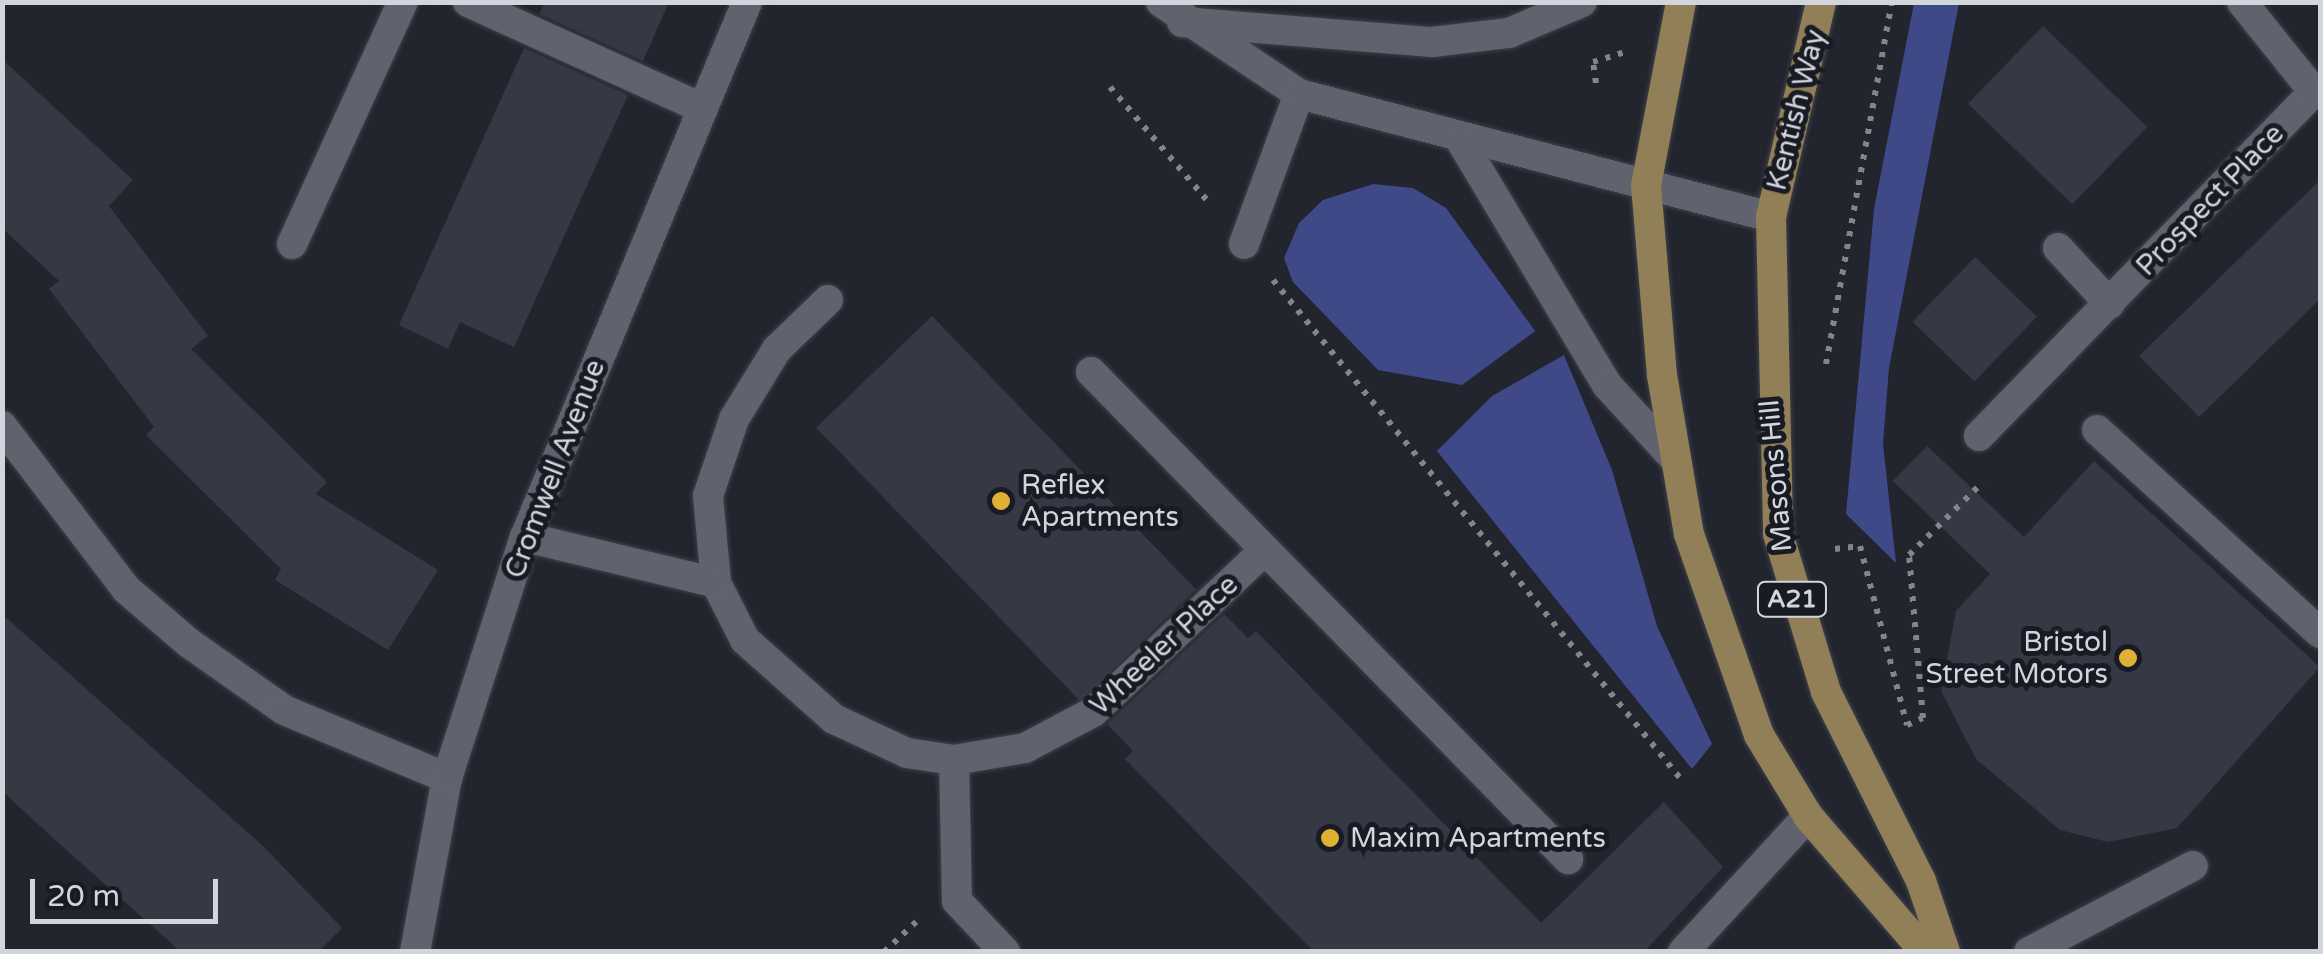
<!DOCTYPE html>
<style>
body{margin:0}
#map{position:relative;width:2323px;height:954px;overflow:hidden;background:#22242e;font-family:"Varela Round",sans-serif}
div>[style]{position:absolute}
.forest>*{inset:0;background:#404988}
.building>*{inset:0;background:#363843;transform-origin:0 0}
.path>*{height:6px;margin-top:-3px;transform-origin:0;background:repeating-linear-gradient(90deg,#83858d 0 5px,transparent 0 13px)}
.roads{filter:drop-shadow(0 0 2px #3f4149) drop-shadow(0 0 2px #3f4149)}
.lane>*{height:30px;margin:-15px;padding:0 15px;transform-origin:15px;border-radius:15px;background:#60626e}
.street>*{height:30px;margin:-15px;padding:0 15px;transform-origin:15px;border-radius:15px;background:#60626e}
.secondary>*{height:30px;margin:-15px;padding:0 15px;transform-origin:15px;border-radius:15px;background:#60626e}
.primary>*{height:30px;margin:-15px;padding:0 15px;transform-origin:15px;border-radius:15px;background:#917f57}
.dots>*{width:28px;height:28px;translate:-50% -50%;box-sizing:border-box;border:5px solid #181a24;border-radius:50%}
span{translate:-50% -50%;white-space:nowrap;text-align:center;line-height:1.15;-webkit-text-stroke:10px #181a24;paint-order:stroke}
.shield-label span{padding:2px 8px;background:#181a24;border:2px solid;border-radius:8px;-webkit-text-stroke-width:0}
.shield-label{font-size:25px;color:#d3d5dc;font-weight:700}
.street-label{font-size:28px;color:#d3d5dc}
.poi-label{font-size:28px;color:#d3d5dc}
.left{translate:0 -50%;text-align:left}
.right{translate:-100% -50%;text-align:right}
.frame{position:absolute;inset:0;border:5px solid #d3d5dc;pointer-events:none}
.scale{position:absolute;left:30px;top:879px;width:188px;height:45px;box-sizing:border-box;border:5px solid #d3d5dc;border-top:0;padding-left:12px;font-size:30px;line-height:35px;white-space:nowrap;color:#d3d5dc;-webkit-text-stroke:8px #181a24;paint-order:stroke}
</style>
<div id="map">
<div class="forest">
<i style="clip-path:polygon(1914px 3px,1959px 3px,1889px 368px,1883px 444px,1896px 563px,1846px 514px,1874px 209px)"></i>
<i style="clip-path:polygon(1373px 184px,1413px 188px,1446px 208px,1535px 331px,1462px 385px,1378px 370px,1293px 282px,1284px 258px,1299px 223px,1323px 200px)"></i>
<i style="clip-path:polygon(1564px 355px,1612px 470px,1657px 626px,1712px 744px,1692px 769px,1437px 451px,1492px 396px)"></i>
</div>
<div class="building">
<i style="clip-path:polygon(545px 2px,669px 2px,643px 61px,539px 14px)"></i>
<i style="left:2043px;top:26px;width:145px;height:108px;rotate:44deg"></i>
<i style="clip-path:polygon(524px 48px,628px 95px,514px 347px,460px 322px,448px 349px,399px 325px)"></i>
<i style="clip-path:polygon(2px 59px,133px 180px,109px 206px,208px 336px,191px 349px,327px 482px,316px 494px,438px 570px,388px 650px,275px 580px,281px 569px,146px 435px,154px 427px,49px 289px,59px 281px,2px 228px)"></i>
<i style="clip-path:polygon(2320px 180px,2320px 299px,2199px 417px,2139px 356px)"></i>
<i style="left:1975px;top:257px;width:86px;height:90px;rotate:44deg"></i>
<i style="left:932px;top:316px;width:380px;height:161px;rotate:46deg"></i>
<i style="clip-path:polygon(1927px 446px,2024px 537px,2094px 461px,2320px 667px,2177px 828px,2108px 842px,2060px 830px,1976px 759px,1941px 691px,1956px 611px,1990px 574px,1893px 481px)"></i>
<i style="clip-path:polygon(2px 614px,263px 846px,342px 928px,318px 952px,181px 952px,53px 838px,2px 791px)"></i>
<i style="clip-path:polygon(1224px 614px,1248px 638px,1256px 631px,1541px 923px,1664px 802px,1723px 867px,1644px 952px,1314px 952px,1125px 759px,1133px 751px,1107px 724px)"></i>
</div>
<div class="path">
<i style="left:1596px;top:83px;width:21px;rotate:-98deg"></i>
<i style="left:1593px;top:62px;width:31px;rotate:-17deg"></i>
<i style="left:1110px;top:87px;width:155px;rotate:49.4deg"></i>
<i style="left:1273px;top:280px;width:643px;rotate:50.74deg"></i>
<i style="left:1826px;top:364px;width:368px;rotate:-79.7deg"></i>
<i style="left:1835px;top:549px;width:25px;rotate:-7deg"></i>
<i style="left:1860px;top:546px;width:185px;rotate:75.3deg"></i>
<i style="left:1907px;top:725px;width:17px;rotate:-24deg"></i>
<i style="left:1923px;top:718px;width:164px;rotate:-94.9deg"></i>
<i style="left:1909px;top:555px;width:104px;rotate:-44.6deg"></i>
<i style="left:884px;top:952px;width:44px;rotate:-43.2deg"></i>
</div>
<div class="roads">
<div class="lane">
<i style="left:468px;top:2px;width:254px;rotate:24.4deg"></i>
<i style="left:292px;top:244px;width:266px;rotate:-65.4deg"></i>
<i style="left:1244px;top:244px;width:160px;rotate:-69.9deg"></i>
<i style="left:828px;top:300px;width:71px;rotate:136.1deg"></i>
<i style="left:777px;top:349px;width:82px;rotate:121.6deg"></i>
<i style="left:734px;top:419px;width:81px;rotate:108.7deg"></i>
<i style="left:708px;top:496px;width:87px;rotate:84.7deg"></i>
<i style="left:716px;top:583px;width:64px;rotate:63deg"></i>
<i style="left:745px;top:640px;width:119px;rotate:41.6deg"></i>
<i style="left:834px;top:719px;width:81px;rotate:25deg"></i>
<i style="left:907px;top:753px;width:48px;rotate:8.5deg"></i>
<i style="left:954px;top:760px;width:72px;rotate:-9.6deg"></i>
<i style="left:1025px;top:748px;width:77px;rotate:-27.9deg"></i>
<i style="left:1093px;top:712px;width:236px;rotate:-43.3deg"></i>
<i style="left:1091px;top:372px;width:682px;rotate:45.59deg"></i>
<i style="left:2097px;top:430px;width:302px;rotate:42.3deg"></i>
<i style="left:525px;top:537px;width:196px;rotate:13.5deg"></i>
<i style="left:954px;top:760px;width:141px;rotate:88.8deg"></i>
<i style="left:957px;top:901px;width:70px;rotate:46.7deg"></i>
<i style="left:2029px;top:952px;width:185px;rotate:-27.7deg"></i>
</div>
<div class="street">
<i style="left:2058px;top:248px;width:76px;rotate:47.1deg"></i>
<i style="left:2px;top:426px;width:205px;rotate:52.7deg"></i>
<i style="left:126px;top:589px;width:83px;rotate:40.6deg"></i>
<i style="left:189px;top:643px;width:116px;rotate:35.2deg"></i>
<i style="left:284px;top:710px;width:177px;rotate:22.6deg"></i>
<i style="left:1979px;top:436px;width:480px;rotate:-45.8deg"></i>
<i style="left:2314px;top:92px;width:115px;rotate:-128.7deg"></i>
<i style="left:415px;top:952px;width:177px;rotate:-79.6deg"></i>
<i style="left:447px;top:778px;width:253px;rotate:-72.1deg"></i>
<i style="left:525px;top:537px;width:579px;rotate:-67.46deg"></i>
<i style="left:1683px;top:952px;width:185px;rotate:-47.4deg"></i>
</div>
<div class="secondary">
<i style="left:1161px;top:2px;width:166px;rotate:33.7deg"></i>
<i style="left:1299px;top:94px;width:488px;rotate:14.6deg"></i>
<i style="left:1182px;top:22px;width:251px;rotate:4.6deg"></i>
<i style="left:1432px;top:42px;width:78px;rotate:-6.7deg"></i>
<i style="left:1509px;top:33px;width:79px;rotate:-23deg"></i>
<i style="left:1461px;top:141px;width:284px;rotate:59.1deg"></i>
<i style="left:1607px;top:385px;width:96px;rotate:47.5deg"></i>
</div>
<div class="primary">
<i style="left:1681px;top:2px;width:186px;rotate:100.8deg"></i>
<i style="left:1646px;top:185px;width:191px;rotate:85.2deg"></i>
<i style="left:1662px;top:375px;width:161px;rotate:80.4deg"></i>
<i style="left:1689px;top:534px;width:213px;rotate:70.8deg"></i>
<i style="left:1759px;top:735px;width:95px;rotate:58.8deg"></i>
<i style="left:1808px;top:816px;width:179px;rotate:49.3deg"></i>
<i style="left:1821px;top:2px;width:221px;rotate:103.1deg"></i>
<i style="left:1771px;top:217px;width:317px;rotate:88.7deg"></i>
<i style="left:1778px;top:534px;width:165px;rotate:73.1deg"></i>
<i style="left:1826px;top:692px;width:212px;rotate:63.3deg"></i>
<i style="left:1921px;top:881px;width:75px;rotate:71.3deg"></i>
</div>
</div>
<div class="dots">
<i style="left:1001px;top:501px;background:#e0b034"></i>
<i style="left:2128px;top:658px;background:#e0b034"></i>
<i style="left:1330px;top:838px;background:#e0b034"></i>
</div>
<div class="shield-label">
<span style="left:1792px;top:599px">A21</span>
</div>
<div class="street-label">
<span style="left:1796px;top:110px;rotate:-76deg">Kentish Way</span>
<span style="left:2210px;top:200px;rotate:-46deg">Prospect Place</span>
<span style="left:555px;top:469px;rotate:-69deg">Cromwell Avenue</span>
<span style="left:1776px;top:476px;rotate:-95deg">Masons Hill</span>
<span style="left:1164px;top:645px;rotate:-43deg">Wheeler Place</span>
</div>
<div class="poi-label">
<span class="left" style="left:1021px;top:501px">Reflex<br>Apartments</span>
<span class="right" style="left:2108px;top:658px">Bristol<br>Street Motors</span>
<span class="left" style="left:1350px;top:838px">Maxim Apartments</span>
</div>
<div class="frame"></div>
<div class="scale">20 m</div>
</div>
